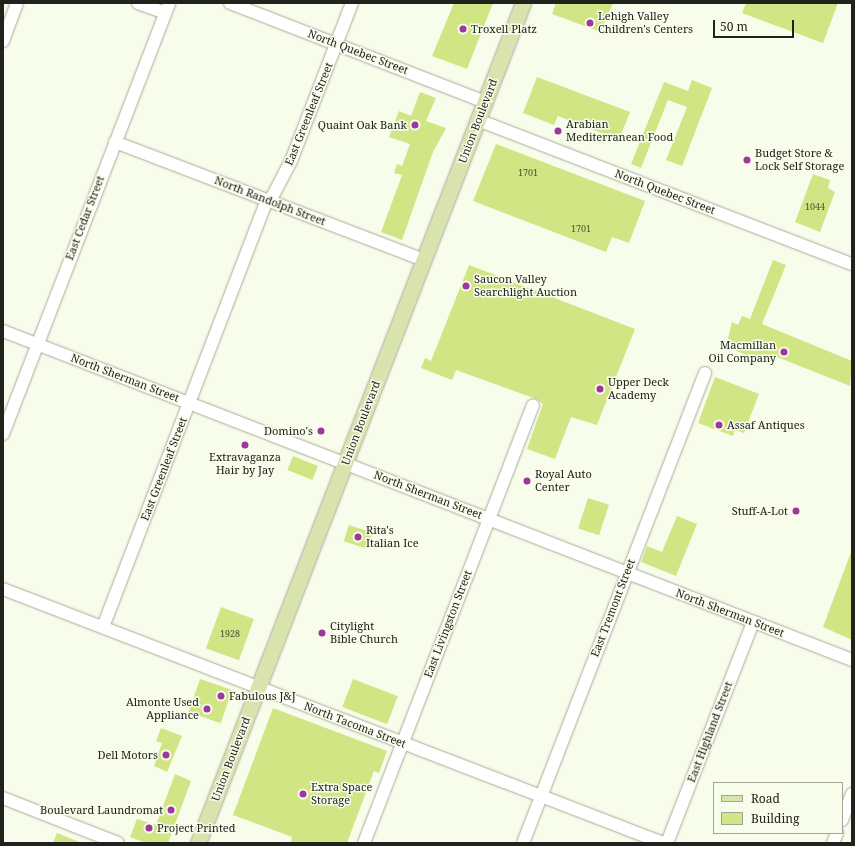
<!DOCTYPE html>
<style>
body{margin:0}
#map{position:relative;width:855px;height:846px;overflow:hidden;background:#f8fceb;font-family:"Noto Serif",serif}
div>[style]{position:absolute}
.building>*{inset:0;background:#d1e584;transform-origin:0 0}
.roads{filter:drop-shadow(0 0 1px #a8ac9c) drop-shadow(0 0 1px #a8ac9c)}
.minor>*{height:12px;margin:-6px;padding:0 6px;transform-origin:6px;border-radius:6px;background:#fff}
.major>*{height:15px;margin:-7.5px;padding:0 7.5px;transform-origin:7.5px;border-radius:7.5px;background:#d8e3ae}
.dots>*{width:11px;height:11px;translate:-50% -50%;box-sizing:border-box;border:2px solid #f8fceb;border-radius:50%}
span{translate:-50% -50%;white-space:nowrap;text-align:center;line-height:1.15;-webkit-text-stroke:3px #f8fceb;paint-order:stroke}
.number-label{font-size:9px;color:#4c5336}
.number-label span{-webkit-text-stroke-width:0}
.poi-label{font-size:11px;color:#20221c}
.left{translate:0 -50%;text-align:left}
.right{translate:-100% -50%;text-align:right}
.street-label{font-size:11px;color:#20221c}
.frame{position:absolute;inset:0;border:4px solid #20221c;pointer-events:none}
.legend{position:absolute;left:713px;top:782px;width:130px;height:52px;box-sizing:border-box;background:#f8fceb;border:1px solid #a2a598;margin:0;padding:5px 7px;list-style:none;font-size:12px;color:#20221c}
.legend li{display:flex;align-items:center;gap:8px;height:20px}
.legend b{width:20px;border:1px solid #a2a598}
.scale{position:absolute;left:713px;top:20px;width:81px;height:18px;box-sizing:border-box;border:2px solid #20221c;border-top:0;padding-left:5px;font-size:12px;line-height:14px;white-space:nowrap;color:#20221c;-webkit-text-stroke:3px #f8fceb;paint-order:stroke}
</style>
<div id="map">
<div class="building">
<i style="clip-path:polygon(454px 3px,493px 3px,467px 69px,432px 56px)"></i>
<i style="clip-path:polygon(556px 3px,613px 3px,601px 32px,552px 14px)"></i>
<i style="clip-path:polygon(746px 3px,838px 3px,823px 43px,742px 13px)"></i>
<i style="clip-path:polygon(537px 77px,630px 112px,619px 140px,558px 116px,554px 125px,523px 113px)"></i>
<i style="clip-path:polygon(692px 80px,712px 88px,682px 166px,666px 160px,687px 107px,668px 100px,641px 168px,631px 164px,664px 82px,688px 91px)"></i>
<i style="clip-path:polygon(420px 92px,436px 98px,426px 121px,446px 128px,433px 152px,402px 240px,381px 232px,402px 175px,394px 173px,397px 164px,402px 166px,410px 144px,389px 137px,399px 111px,411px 116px)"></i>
<i style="clip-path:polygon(496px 144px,645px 201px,629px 243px,612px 237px,606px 252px,473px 201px)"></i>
<i style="clip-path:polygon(813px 174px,830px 180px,828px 188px,835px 192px,820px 232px,795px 222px)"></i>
<i style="clip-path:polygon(773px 260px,786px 265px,762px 324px,852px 361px,850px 386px,777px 357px,774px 366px,726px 347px,732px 322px,738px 325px,742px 316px,750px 319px)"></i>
<i style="clip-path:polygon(469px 265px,635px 329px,597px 425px,571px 417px,555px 459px,527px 449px,543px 404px,536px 399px,456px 370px,452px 380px,421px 368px,425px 358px,431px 361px)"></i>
<i style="clip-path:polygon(715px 377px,759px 394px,744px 433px,735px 430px,733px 436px,698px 423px)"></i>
<i style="left:293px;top:456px;width:27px;height:15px;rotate:22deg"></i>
<i style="left:588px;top:498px;width:22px;height:32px;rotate:18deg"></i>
<i style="clip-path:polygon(677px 516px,697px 524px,676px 576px,641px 562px,647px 546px,662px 552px)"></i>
<i style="left:349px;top:525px;width:25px;height:17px;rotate:18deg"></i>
<i style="clip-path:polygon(851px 552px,852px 552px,852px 640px,823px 627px)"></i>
<i style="left:221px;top:607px;width:35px;height:44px;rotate:20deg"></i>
<i style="left:200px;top:679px;width:34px;height:35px;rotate:19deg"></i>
<i style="left:353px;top:679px;width:48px;height:30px;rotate:21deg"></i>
<i style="clip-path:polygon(273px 708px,387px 751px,379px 773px,374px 771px,347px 843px,291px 843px,292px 837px,233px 815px)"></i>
<i style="clip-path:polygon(161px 728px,182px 736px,167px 772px,154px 766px,162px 743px,156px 741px)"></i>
<i style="clip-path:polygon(175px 774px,191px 781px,168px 843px,146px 843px,130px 837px,137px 819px,156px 825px)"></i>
<i style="clip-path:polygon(57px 833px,82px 843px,53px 843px)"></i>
</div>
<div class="roads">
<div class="minor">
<i style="left:138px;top:3px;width:29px;rotate:20deg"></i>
<i style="left:230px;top:3px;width:274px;rotate:21.2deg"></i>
<i style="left:3px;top:41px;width:40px;rotate:-69.8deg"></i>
<i style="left:478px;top:120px;width:401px;rotate:21.1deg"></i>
<i style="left:115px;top:142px;width:331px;rotate:20.9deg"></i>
<i style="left:270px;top:201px;width:45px;rotate:-62.3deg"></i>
<i style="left:291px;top:161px;width:169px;rotate:-68.9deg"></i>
<i style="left:3px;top:331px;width:911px;rotate:21.18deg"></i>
<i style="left:3px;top:434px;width:462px;rotate:-68.9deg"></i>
<i style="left:3px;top:589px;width:707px;rotate:21.05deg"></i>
<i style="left:103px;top:627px;width:457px;rotate:-69deg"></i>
<i style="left:3px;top:798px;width:123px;rotate:21.4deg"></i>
<i style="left:842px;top:820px;width:28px;rotate:-69deg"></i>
<i style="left:364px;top:843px;width:469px;rotate:-68.9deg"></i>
<i style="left:523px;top:843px;width:504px;rotate:-68.83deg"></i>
<i style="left:667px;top:843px;width:237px;rotate:-68.7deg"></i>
<i style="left:833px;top:843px;width:11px;rotate:-68deg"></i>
</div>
<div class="major">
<i style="left:198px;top:843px;width:901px;rotate:-68.85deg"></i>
</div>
</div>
<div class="dots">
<i style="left:590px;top:23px;background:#9d379b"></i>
<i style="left:463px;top:29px;background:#9d379b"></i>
<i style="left:415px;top:125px;background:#9d379b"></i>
<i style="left:558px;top:131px;background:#9d379b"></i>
<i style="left:747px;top:160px;background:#9d379b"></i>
<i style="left:466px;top:286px;background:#9d379b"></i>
<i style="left:784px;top:352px;background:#9d379b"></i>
<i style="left:600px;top:389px;background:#9d379b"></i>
<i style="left:719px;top:425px;background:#9d379b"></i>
<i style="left:321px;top:431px;background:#9d379b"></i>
<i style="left:245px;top:445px;background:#9d379b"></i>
<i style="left:527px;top:481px;background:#9d379b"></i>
<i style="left:796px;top:511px;background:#9d379b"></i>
<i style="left:358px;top:537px;background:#9d379b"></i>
<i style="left:322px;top:633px;background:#9d379b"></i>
<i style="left:221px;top:696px;background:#9d379b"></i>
<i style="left:207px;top:709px;background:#9d379b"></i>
<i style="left:166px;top:755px;background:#9d379b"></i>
<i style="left:303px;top:794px;background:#9d379b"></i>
<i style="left:171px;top:810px;background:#9d379b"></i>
<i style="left:149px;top:828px;background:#9d379b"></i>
</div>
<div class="number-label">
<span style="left:528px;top:173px">1701</span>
<span style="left:815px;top:207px">1044</span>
<span style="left:581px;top:229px">1701</span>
<span style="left:230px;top:634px">1928</span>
</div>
<div class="poi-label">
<span class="left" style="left:598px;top:23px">Lehigh Valley<br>Children's Centers</span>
<span class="left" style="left:471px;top:29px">Troxell Platz</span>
<span class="right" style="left:407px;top:125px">Quaint Oak Bank</span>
<span class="left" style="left:566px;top:131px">Arabian<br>Mediterranean Food</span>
<span class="left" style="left:755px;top:160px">Budget Store &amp;<br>Lock Self Storage</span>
<span class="left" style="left:474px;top:286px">Saucon Valley<br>Searchlight Auction</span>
<span class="right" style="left:776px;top:352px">Macmillan<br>Oil Company</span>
<span class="left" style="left:608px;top:389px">Upper Deck<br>Academy</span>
<span class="left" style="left:727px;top:425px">Assaf Antiques</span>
<span class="right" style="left:313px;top:431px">Domino's</span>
<span style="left:245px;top:464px">Extravaganza<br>Hair by Jay</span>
<span class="left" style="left:535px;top:481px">Royal Auto<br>Center</span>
<span class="right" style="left:788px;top:511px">Stuff-A-Lot</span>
<span class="left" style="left:366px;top:537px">Rita's<br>Italian Ice</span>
<span class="left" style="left:330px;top:633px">Citylight<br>Bible Church</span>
<span class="left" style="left:229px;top:696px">Fabulous J&amp;J</span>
<span class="right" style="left:199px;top:709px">Almonte Used<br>Appliance</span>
<span class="right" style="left:158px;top:755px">Dell Motors</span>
<span class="left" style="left:311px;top:794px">Extra Space<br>Storage</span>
<span class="right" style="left:163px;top:810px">Boulevard Laundromat</span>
<span class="left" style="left:157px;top:828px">Project Printed</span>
</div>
<div class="street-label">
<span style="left:358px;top:52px;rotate:21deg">North Quebec Street</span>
<span style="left:309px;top:114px;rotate:-68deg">East Greenleaf Street</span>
<span style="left:478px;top:121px;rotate:-69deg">Union Boulevard</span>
<span style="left:665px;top:192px;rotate:21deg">North Quebec Street</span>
<span style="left:270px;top:201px;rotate:21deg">North Randolph Street</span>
<span style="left:85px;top:218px;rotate:-69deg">East Cedar Street</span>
<span style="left:125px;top:378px;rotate:21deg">North Sherman Street</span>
<span style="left:361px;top:423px;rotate:-69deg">Union Boulevard</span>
<span style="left:164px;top:469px;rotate:-69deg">East Greenleaf Street</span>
<span style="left:428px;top:495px;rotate:21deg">North Sherman Street</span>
<span style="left:613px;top:608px;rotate:-69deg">East Tremont Street</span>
<span style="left:730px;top:613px;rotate:21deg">North Sherman Street</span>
<span style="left:448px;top:624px;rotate:-69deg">East Livingston Street</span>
<span style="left:355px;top:725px;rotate:21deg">North Tacoma Street</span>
<span style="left:710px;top:732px;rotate:-69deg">East Highland Street</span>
<span style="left:231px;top:759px;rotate:-69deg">Union Boulevard</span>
</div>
<div class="frame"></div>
<ul class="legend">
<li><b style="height:5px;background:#d8e3ae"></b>Road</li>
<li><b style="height:11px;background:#d1e584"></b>Building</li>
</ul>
<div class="scale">50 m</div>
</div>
